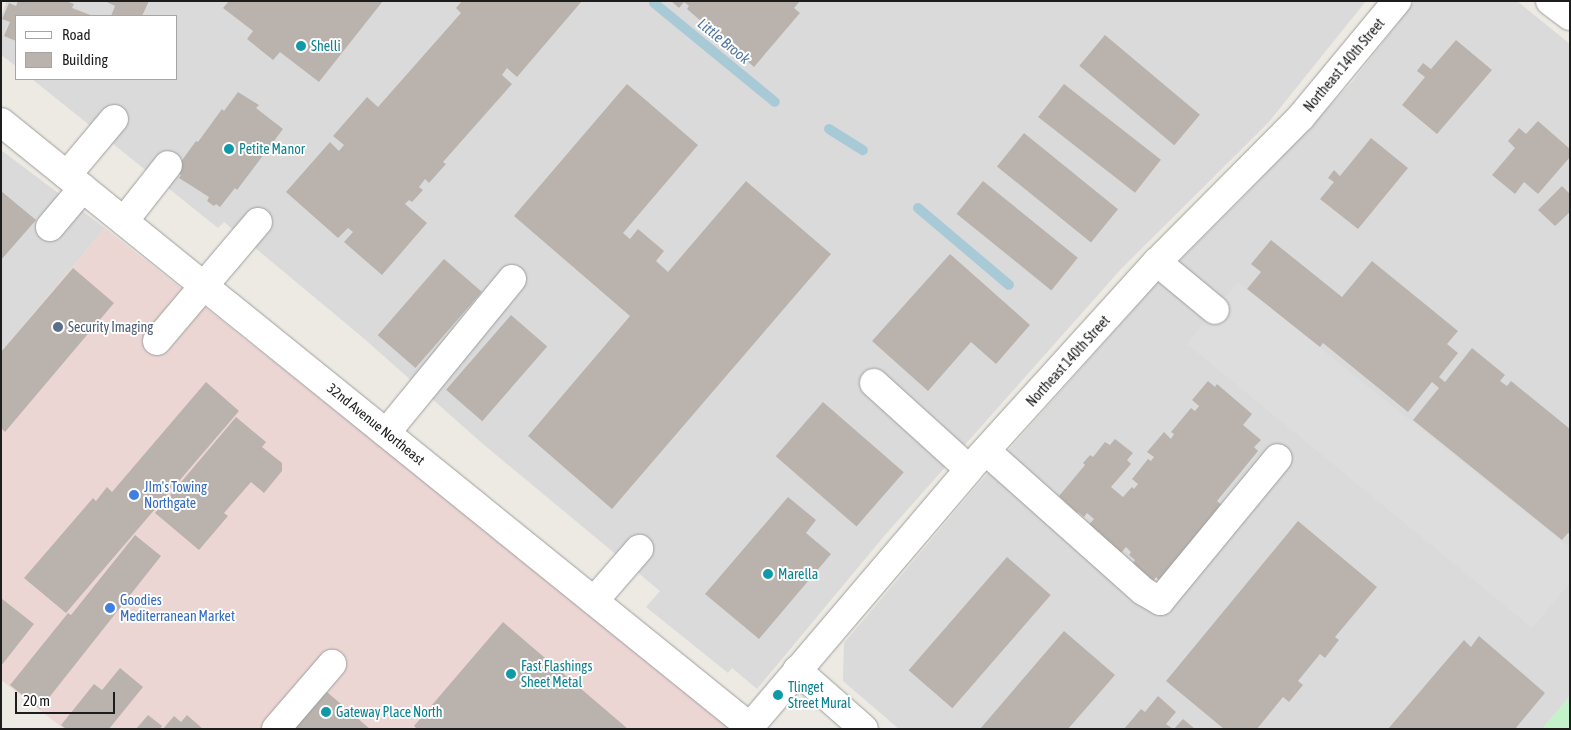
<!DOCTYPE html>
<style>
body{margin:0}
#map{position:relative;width:1571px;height:730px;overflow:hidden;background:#edeae3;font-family:"Asap Condensed",sans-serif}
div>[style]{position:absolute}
.residential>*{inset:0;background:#dbdada}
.commercial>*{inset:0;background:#ecd6d4}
.park>*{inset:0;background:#c4f3c9}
.parking>*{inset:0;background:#ddd}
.stream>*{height:10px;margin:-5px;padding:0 5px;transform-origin:5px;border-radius:5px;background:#a8cad6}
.building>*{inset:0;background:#bab3ad;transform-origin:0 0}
.roads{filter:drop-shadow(0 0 1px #9e9e9e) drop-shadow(0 0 1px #9e9e9e)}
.minor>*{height:28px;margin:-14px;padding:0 14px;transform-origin:14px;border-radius:14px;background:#fff}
.dots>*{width:14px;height:14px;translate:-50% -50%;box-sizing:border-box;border:2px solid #fff;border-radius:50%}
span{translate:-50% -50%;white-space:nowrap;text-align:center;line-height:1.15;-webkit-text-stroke:4px #fff;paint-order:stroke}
.culture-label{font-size:14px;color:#0d838f}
.left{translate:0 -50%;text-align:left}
.street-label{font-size:14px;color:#1d1d1d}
.service-label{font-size:14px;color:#4e5e75}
.shop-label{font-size:14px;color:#366cbe}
.water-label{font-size:15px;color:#5378a2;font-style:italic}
.frame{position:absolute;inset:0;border:2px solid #1d1d1d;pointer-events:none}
.legend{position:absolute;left:15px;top:15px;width:162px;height:65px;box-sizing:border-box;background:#fff;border:1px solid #a5a5a5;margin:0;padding:6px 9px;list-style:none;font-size:15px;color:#1d1d1d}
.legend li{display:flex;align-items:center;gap:10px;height:25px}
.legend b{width:25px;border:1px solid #a5a5a5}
.scale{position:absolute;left:15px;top:692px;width:100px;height:22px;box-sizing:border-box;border:2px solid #1d1d1d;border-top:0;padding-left:6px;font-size:15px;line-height:18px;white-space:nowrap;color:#1d1d1d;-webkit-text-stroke:4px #fff;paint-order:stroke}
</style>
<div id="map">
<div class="residential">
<i style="clip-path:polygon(7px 1px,1366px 1px,1268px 123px,1121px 269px,885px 535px,757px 689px,732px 668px,728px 673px,646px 607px,660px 591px,483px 444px,361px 336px,224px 222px,218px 228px,32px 79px,176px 79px,176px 16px,16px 16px,16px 66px,1px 55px,1px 16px)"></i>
<i style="clip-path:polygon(1415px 1px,1517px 1px,1570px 44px,1570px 696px,1542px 729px,899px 729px,843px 681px,844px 643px,974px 489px,1155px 285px,1252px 188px,1352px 82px)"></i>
<i style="clip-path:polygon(1px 150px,105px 228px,1px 352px)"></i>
</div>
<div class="commercial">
<i style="clip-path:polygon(105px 228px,703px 702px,730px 724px,726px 729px,64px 729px,1px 680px,1px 352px)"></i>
</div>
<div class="park">
<i style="clip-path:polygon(1570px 696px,1570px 729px,1542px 729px)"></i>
</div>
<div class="parking">
<i style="clip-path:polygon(1238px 282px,1570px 548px,1570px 583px,1532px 628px,1187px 344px)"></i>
</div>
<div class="stream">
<i style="left:654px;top:3px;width:156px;rotate:39.3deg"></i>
<i style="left:829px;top:129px;width:40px;rotate:32deg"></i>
<i style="left:918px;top:208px;width:119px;rotate:40.2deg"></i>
</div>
<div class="building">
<i style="clip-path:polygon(18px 1px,66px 1px,74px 4px,72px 8px,93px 16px,16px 16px,16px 41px,4px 36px,10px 22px,2px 19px,9px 3px,16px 6px)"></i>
<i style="clip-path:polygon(105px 1px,149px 1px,142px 16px,111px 16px,115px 6px)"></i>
<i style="clip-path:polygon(229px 1px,383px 1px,319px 82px,280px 52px,273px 60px,247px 39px,253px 31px,223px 8px)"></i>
<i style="clip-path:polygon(462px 1px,582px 1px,517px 77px,507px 68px,502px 75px,512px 84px,443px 162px,446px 164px,429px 183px,425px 179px,419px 187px,423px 190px,412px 202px,409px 200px,405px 204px,427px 223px,382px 275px,344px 242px,353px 232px,348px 228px,338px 238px,286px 192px,330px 142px,339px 151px,344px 145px,333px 136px,367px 97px,378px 107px,461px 13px,456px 8px)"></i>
<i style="clip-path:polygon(671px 1px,800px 1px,794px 8px,800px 13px,754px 67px,687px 9px,689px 6px,684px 2px,679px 8px)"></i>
<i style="left:1105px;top:35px;width:124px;height:40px;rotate:40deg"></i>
<i style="clip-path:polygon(1456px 40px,1492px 70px,1437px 134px,1402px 105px,1425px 77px,1417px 71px,1423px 63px,1431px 69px)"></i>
<i style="clip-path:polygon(627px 84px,698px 145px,623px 233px,630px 239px,638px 229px,664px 251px,656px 261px,668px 272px,746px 181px,831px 254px,612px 509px,528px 436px,630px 316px,514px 216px)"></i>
<i style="left:1064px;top:84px;width:123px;height:42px;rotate:38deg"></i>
<i style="clip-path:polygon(238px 92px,259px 105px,256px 108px,283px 129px,237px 190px,235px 188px,220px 207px,216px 204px,214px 206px,207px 201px,209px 197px,179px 178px,181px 175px,175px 170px,196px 141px,198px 142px,222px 109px,224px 111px)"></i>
<i style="clip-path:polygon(1538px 121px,1570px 149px,1570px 157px,1538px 194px,1524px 182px,1515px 194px,1492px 175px,1515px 148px,1508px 141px,1519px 128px,1526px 134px)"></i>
<i style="left:1024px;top:133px;width:121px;height:43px;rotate:39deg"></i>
<i style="clip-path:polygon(1371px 138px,1408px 168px,1358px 229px,1320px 199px,1334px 182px,1328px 178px,1334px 170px,1340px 176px)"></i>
<i style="left:983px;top:181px;width:122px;height:42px;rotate:39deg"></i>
<i style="clip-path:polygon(1562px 186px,1570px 194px,1570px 212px,1555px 226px,1538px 210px)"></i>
<i style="clip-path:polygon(1px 191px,36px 220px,1px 260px)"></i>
<i style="clip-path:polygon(1271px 240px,1342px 297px,1372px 261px,1458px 331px,1447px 344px,1458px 353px,1439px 377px,1445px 382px,1472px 348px,1505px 375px,1500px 381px,1507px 386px,1511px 381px,1570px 429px,1570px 534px,1568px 533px,1562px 540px,1413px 420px,1439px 388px,1432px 382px,1408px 412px,1323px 343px,1320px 347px,1247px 289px,1261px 272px,1251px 264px)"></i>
<i style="clip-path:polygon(950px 254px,1030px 325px,996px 364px,971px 342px,928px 391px,872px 341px)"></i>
<i style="left:444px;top:259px;width:50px;height:101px;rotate:41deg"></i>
<i style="clip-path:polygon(73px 268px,114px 303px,5px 432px,1px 428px,1px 352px)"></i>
<i style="left:511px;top:315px;width:48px;height:99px;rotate:41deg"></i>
<i style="clip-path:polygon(1208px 381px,1215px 387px,1217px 384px,1252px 414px,1243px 425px,1261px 440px,1254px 447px,1258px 451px,1217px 501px,1224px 507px,1202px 529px,1159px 580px,1156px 577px,1150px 585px,1129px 568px,1135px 560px,1129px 555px,1131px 552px,1126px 547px,1116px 559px,1086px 528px,1094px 519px,1087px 513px,1084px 517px,1078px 512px,1077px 513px,1059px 496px,1085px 465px,1083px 463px,1090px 455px,1093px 457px,1105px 442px,1110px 445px,1115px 439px,1133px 453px,1127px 460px,1131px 464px,1111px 487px,1123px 497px,1132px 487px,1134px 489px,1138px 484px,1132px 479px,1148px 459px,1151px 461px,1154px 457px,1147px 452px,1164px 432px,1171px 439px,1174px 434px,1171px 432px,1191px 408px,1195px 411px,1199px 406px,1192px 400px)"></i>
<i style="clip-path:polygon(206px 382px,239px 411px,66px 613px,24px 578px,93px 498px,96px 501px,107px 487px,112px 492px)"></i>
<i style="left:823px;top:402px;width:107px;height:72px;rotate:41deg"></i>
<i style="clip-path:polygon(236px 417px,266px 442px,262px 447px,282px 463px,282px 471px,264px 493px,251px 482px,224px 513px,228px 516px,199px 550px,155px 513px)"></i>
<i style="clip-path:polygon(788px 497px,816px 520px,806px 533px,831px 554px,759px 639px,705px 594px)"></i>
<i style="clip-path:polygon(1298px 521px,1377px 587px,1335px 637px,1339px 640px,1325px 658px,1320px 654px,1298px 681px,1303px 685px,1289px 702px,1283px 697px,1257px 729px,1224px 729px,1166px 681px)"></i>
<i style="clip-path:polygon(135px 535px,161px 556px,40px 709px,10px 685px,68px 613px,71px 615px)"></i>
<i style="left:1007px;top:557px;width:58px;height:150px;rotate:41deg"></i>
<i style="clip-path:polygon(1px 598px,34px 624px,1px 666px)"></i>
<i style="clip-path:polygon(503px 622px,628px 729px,417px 729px,414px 726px)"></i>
<i style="clip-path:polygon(1064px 631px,1115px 675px,1068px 729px,980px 729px)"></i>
<i style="clip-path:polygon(1479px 636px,1545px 693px,1515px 729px,1388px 729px,1464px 640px,1471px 647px)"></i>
<i style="clip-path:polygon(120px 668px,143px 687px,109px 729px,66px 729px,61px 725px,94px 684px,102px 690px)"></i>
<i style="clip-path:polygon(319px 691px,324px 695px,327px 692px,370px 729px,287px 729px)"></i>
<i style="clip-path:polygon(1158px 696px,1176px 712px,1166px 724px,1173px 729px,1124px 729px,1141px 709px,1145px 712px)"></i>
<i style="clip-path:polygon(148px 715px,162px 726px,160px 729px,136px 729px)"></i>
<i style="clip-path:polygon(187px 715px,203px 729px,163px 729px,174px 716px,181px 722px)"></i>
<i style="clip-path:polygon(1183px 719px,1195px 729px,1174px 729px)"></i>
</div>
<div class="roads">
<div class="minor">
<i style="left:1550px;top:1px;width:25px;rotate:37deg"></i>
<i style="left:1px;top:122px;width:963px;rotate:38.93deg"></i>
<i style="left:67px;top:175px;width:73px;rotate:-50deg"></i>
<i style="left:124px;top:221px;width:71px;rotate:-51.8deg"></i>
<i style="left:50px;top:227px;width:51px;rotate:-49.8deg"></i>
<i style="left:1157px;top:262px;width:75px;rotate:39.6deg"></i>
<i style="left:157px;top:341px;width:156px;rotate:-49.7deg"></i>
<i style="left:874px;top:383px;width:128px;rotate:42.2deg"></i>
<i style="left:386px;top:433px;width:199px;rotate:-50.7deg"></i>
<i style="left:986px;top:451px;width:210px;rotate:41.7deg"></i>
<i style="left:1143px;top:591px;width:20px;rotate:30deg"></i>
<i style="left:1160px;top:601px;width:185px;rotate:-50.5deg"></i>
<i style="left:594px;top:601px;width:69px;rotate:-49.1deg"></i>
<i style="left:797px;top:670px;width:89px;rotate:41.4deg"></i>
<i style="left:276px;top:729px;width:86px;rotate:-49.3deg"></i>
<i style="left:748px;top:729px;width:341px;rotate:-49.6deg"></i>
<i style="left:969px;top:469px;width:280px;rotate:-47.8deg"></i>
<i style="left:1157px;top:262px;width:204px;rotate:-45.2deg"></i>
<i style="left:1301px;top:117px;width:151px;rotate:-50.4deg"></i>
</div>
</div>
<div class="dots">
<i style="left:301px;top:46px;background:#0f9aa8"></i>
<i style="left:229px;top:149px;background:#0f9aa8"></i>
<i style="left:58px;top:327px;background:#5c6f8a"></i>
<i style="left:134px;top:495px;background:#3f7fe0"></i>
<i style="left:768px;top:574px;background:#0f9aa8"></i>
<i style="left:110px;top:608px;background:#3f7fe0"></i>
<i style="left:511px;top:674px;background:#0f9aa8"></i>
<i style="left:778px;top:695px;background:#0f9aa8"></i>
<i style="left:326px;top:712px;background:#0f9aa8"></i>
</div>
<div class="culture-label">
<span class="left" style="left:311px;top:46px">Shelli</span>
<span class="left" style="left:239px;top:149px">Petite Manor</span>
<span class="left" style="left:778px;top:574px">Marella</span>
<span class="left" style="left:521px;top:674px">Fast Flashings<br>Sheet Metal</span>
<span class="left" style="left:788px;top:695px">Tlinget<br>Street Mural</span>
<span class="left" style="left:336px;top:712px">Gateway Place North</span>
</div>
<div class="street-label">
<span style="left:1344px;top:65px;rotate:-50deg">Northeast 140th Street</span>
<span style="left:1068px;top:361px;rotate:-48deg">Northeast 140th Street</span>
<span style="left:376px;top:424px;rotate:39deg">32nd Avenue Northeast</span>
</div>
<div class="service-label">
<span class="left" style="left:68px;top:327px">Security Imaging</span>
</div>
<div class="shop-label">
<span class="left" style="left:144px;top:495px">JIm's Towing<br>Northgate</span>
<span class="left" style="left:120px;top:608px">Goodies<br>Mediterranean Market</span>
</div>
<div class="water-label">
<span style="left:724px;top:41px;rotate:39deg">Little Brook</span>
</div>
<div class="frame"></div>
<ul class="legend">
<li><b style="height:6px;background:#fff"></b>Road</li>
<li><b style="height:14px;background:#bab3ad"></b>Building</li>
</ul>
<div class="scale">20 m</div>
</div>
